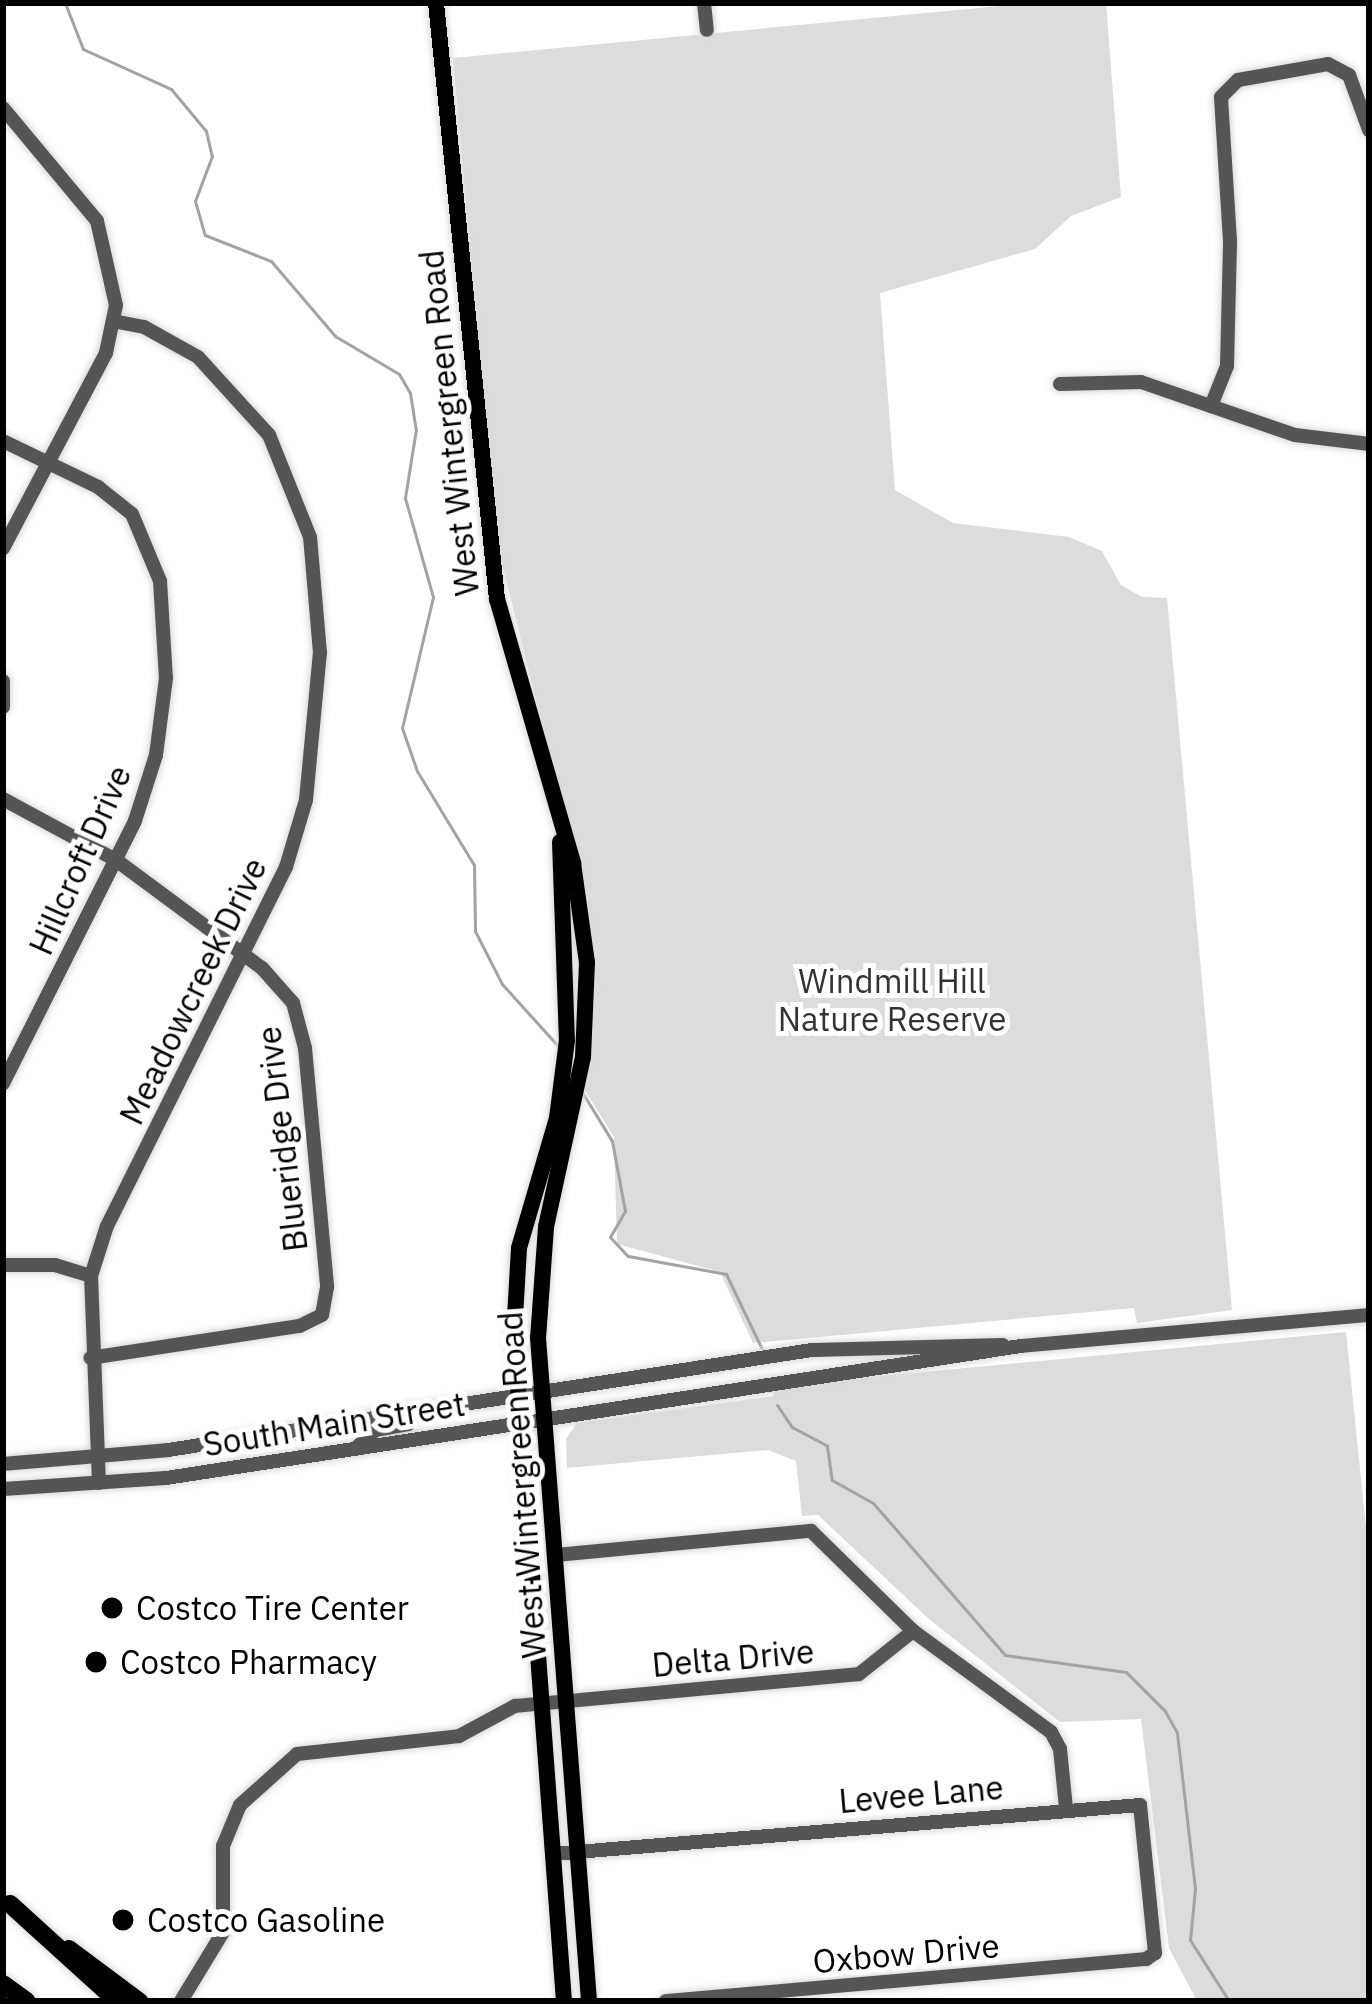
<!DOCTYPE html>
<style>
body{margin:0}
#map{position:relative;width:1372px;height:2004px;overflow:hidden;background:#fff;font-family:"IBM Plex Sans",sans-serif}
div>[style]{position:absolute}
.green>*{inset:0;background:#dcdcdc}
.stream>*{height:3px;margin:-1.5px;padding:0 1.5px;transform-origin:1.5px;border-radius:1.5px;background:#a3a3a3}
.roads{filter:drop-shadow(0 0 3px #dbdbdb) drop-shadow(0 0 3px #dbdbdb)}
.minor>*{height:14px;margin:-7px;padding:0 7px;transform-origin:7px;border-radius:7px;background:#555}
.major>*{height:16px;margin:-8px;padding:0 8px;transform-origin:8px;border-radius:8px;background:#000}
.highway>*{height:18px;margin:-9px;padding:0 9px;transform-origin:9px;border-radius:9px;background:#000}
.dots>*{width:33px;height:33px;translate:-50% -50%;box-sizing:border-box;border:6px solid #fff;border-radius:50%}
span{translate:-50% -50%;white-space:nowrap;text-align:center;line-height:1.15;-webkit-text-stroke:10px #fff;paint-order:stroke}
.street-label{font-size:33px;color:#000}
.park-label{font-size:33px;color:#333}
.poi-label{font-size:33px;color:#000}
.left{translate:0 -50%;text-align:left}
.frame{position:absolute;inset:0;border:6px solid #000;pointer-events:none}
</style>
<div id="map">
<div class="green">
<i style="clip-path:polygon(1031px 3px,1106px 3px,1121px 197px,1071px 216px,1035px 249px,880px 293px,895px 490px,953px 523px,1069px 537px,1102px 551px,1121px 585px,1142px 597px,1167px 598px,1232px 1310px,1137px 1323px,1134px 1308px,753px 1343px,720px 1272px,617px 1244px,614px 1137px,574px 1073px,584px 968px,580px 878px,495px 535px,453px 58px)"></i>
<i style="clip-path:polygon(1346px 1332px,1369px 1557px,1369px 2001px,1197px 2001px,1169px 1948px,1141px 1719px,1060px 1722px,930px 1620px,818px 1515px,802px 1516px,796px 1461px,768px 1450px,567px 1468px,566px 1439px,577px 1423px,773px 1396px,776px 1386px)"></i>
</div>
<div class="stream">
<i style="left:65px;top:3px;width:49px;rotate:68.6deg"></i>
<i style="left:83px;top:49px;width:97px;rotate:24.4deg"></i>
<i style="left:171px;top:89px;width:55px;rotate:50.2deg"></i>
<i style="left:206px;top:131px;width:26px;rotate:77deg"></i>
<i style="left:212px;top:156px;width:48px;rotate:110.7deg"></i>
<i style="left:195px;top:201px;width:35px;rotate:74deg"></i>
<i style="left:205px;top:235px;width:71px;rotate:21.5deg"></i>
<i style="left:271px;top:261px;width:99px;rotate:49.5deg"></i>
<i style="left:335px;top:336px;width:74px;rotate:30.7deg"></i>
<i style="left:399px;top:374px;width:22px;rotate:60deg"></i>
<i style="left:410px;top:393px;width:36px;rotate:81deg"></i>
<i style="left:416px;top:429px;width:70px;rotate:99.1deg"></i>
<i style="left:405px;top:498px;width:103px;rotate:74.2deg"></i>
<i style="left:433px;top:597px;width:135px;rotate:103.3deg"></i>
<i style="left:402px;top:728px;width:46px;rotate:70.8deg"></i>
<i style="left:417px;top:771px;width:110px;rotate:58.8deg"></i>
<i style="left:474px;top:865px;width:66px;rotate:89.1deg"></i>
<i style="left:475px;top:931px;width:59px;rotate:63deg"></i>
<i style="left:502px;top:984px;width:84px;rotate:47.9deg"></i>
<i style="left:582px;top:1092px;width:57px;rotate:58.5deg"></i>
<i style="left:612px;top:1141px;width:71px;rotate:79.5deg"></i>
<i style="left:625px;top:1211px;width:30px;rotate:120deg"></i>
<i style="left:610px;top:1237px;width:26px;rotate:47deg"></i>
<i style="left:628px;top:1256px;width:100px;rotate:10.4deg"></i>
<i style="left:726px;top:1274px;width:83px;rotate:64.4deg"></i>
<i style="left:777px;top:1405px;width:27px;rotate:56deg"></i>
<i style="left:792px;top:1427px;width:40px;rotate:28deg"></i>
<i style="left:827px;top:1446px;width:34px;rotate:82deg"></i>
<i style="left:832px;top:1480px;width:47px;rotate:29.3deg"></i>
<i style="left:873px;top:1503px;width:201px;rotate:49deg"></i>
<i style="left:1005px;top:1655px;width:122px;rotate:8deg"></i>
<i style="left:1126px;top:1672px;width:55px;rotate:45deg"></i>
<i style="left:1165px;top:1711px;width:25px;rotate:61deg"></i>
<i style="left:1177px;top:1733px;width:157px;rotate:83.4deg"></i>
<i style="left:1195px;top:1889px;width:51px;rotate:95.6deg"></i>
<i style="left:1190px;top:1940px;width:72px;rotate:57.4deg"></i>
</div>
<div class="roads">
<div class="minor">
<i style="left:704px;top:3px;width:27px;rotate:84deg"></i>
<i style="left:3px;top:108px;width:147px;rotate:50.2deg"></i>
<i style="left:97px;top:221px;width:86px;rotate:77.3deg"></i>
<i style="left:116px;top:305px;width:49px;rotate:101.8deg"></i>
<i style="left:106px;top:353px;width:221px;rotate:117.8deg"></i>
<i style="left:1060px;top:384px;width:81px;rotate:-1.4deg"></i>
<i style="left:1141px;top:382px;width:163px;rotate:19deg"></i>
<i style="left:1295px;top:435px;width:75px;rotate:6.9deg"></i>
<i style="left:1211px;top:406px;width:43px;rotate:-68.2deg"></i>
<i style="left:1227px;top:366px;width:125px;rotate:-88.6deg"></i>
<i style="left:1230px;top:241px;width:144px;rotate:-93.6deg"></i>
<i style="left:1221px;top:97px;width:24px;rotate:-45deg"></i>
<i style="left:1238px;top:80px;width:91px;rotate:-10.1deg"></i>
<i style="left:1328px;top:64px;width:24px;rotate:28deg"></i>
<i style="left:1349px;top:75px;width:59px;rotate:70deg"></i>
<i style="left:3px;top:441px;width:106px;rotate:25.8deg"></i>
<i style="left:98px;top:487px;width:43px;rotate:38.5deg"></i>
<i style="left:132px;top:514px;width:73px;rotate:67.3deg"></i>
<i style="left:160px;top:581px;width:97px;rotate:86.5deg"></i>
<i style="left:166px;top:678px;width:78px;rotate:97.4deg"></i>
<i style="left:156px;top:755px;width:69px;rotate:107.7deg"></i>
<i style="left:135px;top:821px;width:294px;rotate:116.7deg"></i>
<i style="left:3px;top:681px;width:26px;rotate:90deg"></i>
<i style="left:3px;top:799px;width:128px;rotate:28.4deg"></i>
<i style="left:116px;top:860px;width:182px;rotate:36.5deg"></i>
<i style="left:262px;top:968px;width:47px;rotate:48.5deg"></i>
<i style="left:293px;top:1003px;width:47px;rotate:75.1deg"></i>
<i style="left:305px;top:1048px;width:240px;rotate:84.7deg"></i>
<i style="left:327px;top:1287px;width:28px;rotate:100deg"></i>
<i style="left:322px;top:1315px;width:25px;rotate:154deg"></i>
<i style="left:299px;top:1326px;width:211px;rotate:171.3deg"></i>
<i style="left:3px;top:1265px;width:52px"></i>
<i style="left:55px;top:1265px;width:38px;rotate:17deg"></i>
<i style="left:358px;top:1446px;width:23px;rotate:-43deg"></i>
<i style="left:375px;top:1430px;width:34px;rotate:-10deg"></i>
<i style="left:408px;top:1424px;width:15px;rotate:-82deg"></i>
<i style="left:3px;top:1464px;width:166px;rotate:-4.8deg"></i>
<i style="left:168px;top:1450px;width:652px;rotate:-8.83deg"></i>
<i style="left:812px;top:1350px;width:191px;rotate:-1.5deg"></i>
<i style="left:99px;top:1483px;width:207px;rotate:-92.2deg"></i>
<i style="left:91px;top:1276px;width:52px;rotate:-72.3deg"></i>
<i style="left:107px;top:1226px;width:401px;rotate:-63.5deg"></i>
<i style="left:286px;top:867px;width:70px;rotate:-73.4deg"></i>
<i style="left:306px;top:800px;width:148px;rotate:-84.6deg"></i>
<i style="left:320px;top:653px;width:116px;rotate:-94.9deg"></i>
<i style="left:310px;top:537px;width:110px;rotate:-111.9deg"></i>
<i style="left:269px;top:435px;width:105px;rotate:-132.3deg"></i>
<i style="left:198px;top:357px;width:62px;rotate:-150.9deg"></i>
<i style="left:144px;top:327px;width:31px;rotate:-169deg"></i>
<i style="left:3px;top:1489px;width:163px;rotate:-3.9deg"></i>
<i style="left:166px;top:1478px;width:865px;rotate:-8.78deg"></i>
<i style="left:1021px;top:1346px;width:349px;rotate:-5.1deg"></i>
<i style="left:555px;top:1555px;width:257px;rotate:-5.4deg"></i>
<i style="left:811px;top:1531px;width:143px;rotate:44.4deg"></i>
<i style="left:913px;top:1631px;width:171px;rotate:36.2deg"></i>
<i style="left:1051px;top:1732px;width:19px;rotate:62deg"></i>
<i style="left:1060px;top:1749px;width:59px;rotate:84.2deg"></i>
<i style="left:553px;top:1854px;width:589px;rotate:-4.77deg"></i>
<i style="left:1140px;top:1805px;width:149px;rotate:84.2deg"></i>
<i style="left:1155px;top:1953px;width:11px;rotate:146deg"></i>
<i style="left:1146px;top:1959px;width:482px;rotate:175deg"></i>
<i style="left:181px;top:2001px;width:81px;rotate:-58.7deg"></i>
<i style="left:223px;top:1932px;width:86px;rotate:-90deg"></i>
<i style="left:223px;top:1846px;width:44px;rotate:-67.5deg"></i>
<i style="left:240px;top:1805px;width:76px;rotate:-41.8deg"></i>
<i style="left:297px;top:1754px;width:163px;rotate:-6.3deg"></i>
<i style="left:459px;top:1736px;width:64px;rotate:-28.2deg"></i>
<i style="left:515px;top:1706px;width:345px;rotate:-5.3deg"></i>
<i style="left:859px;top:1674px;width:69px;rotate:-38.5deg"></i>
</div>
<div class="major">
<i style="left:436px;top:3px;width:599px;rotate:84.16deg"></i>
<i style="left:497px;top:599px;width:275px;rotate:73.9deg"></i>
<i style="left:573px;top:863px;width:100px;rotate:82deg"></i>
<i style="left:587px;top:962px;width:95px;rotate:92.4deg"></i>
<i style="left:583px;top:1057px;width:174px;rotate:102.3deg"></i>
<i style="left:546px;top:1227px;width:111px;rotate:94.1deg"></i>
<i style="left:538px;top:1338px;width:665px;rotate:85.6deg"></i>
<i style="left:560px;top:842px;width:198px;rotate:88deg"></i>
<i style="left:567px;top:1040px;width:79px;rotate:97.3deg"></i>
<i style="left:557px;top:1118px;width:135px;rotate:106.3deg"></i>
<i style="left:519px;top:1248px;width:87px;rotate:93.3deg"></i>
<i style="left:514px;top:1335px;width:668px;rotate:85.71deg"></i>
<i style="left:69px;top:1948px;width:89px;rotate:36.7deg"></i>
</div>
<div class="highway">
<i style="left:10px;top:1904px;width:144px;rotate:42.2deg"></i>
<i style="left:3px;top:1984px;width:29px;rotate:36deg"></i>
</div>
</div>
<div class="dots">
<i style="left:112px;top:1608px;background:#000"></i>
<i style="left:96px;top:1662px;background:#000"></i>
<i style="left:123px;top:1920px;background:#000"></i>
</div>
<div class="street-label">
<span style="left:449px;top:423px;rotate:-96deg">West Wintergreen Road</span>
<span style="left:80px;top:860px;rotate:-66deg">Hillcroft Drive</span>
<span style="left:193px;top:991px;rotate:-64deg">Meadowcreek Drive</span>
<span style="left:282px;top:1139px;rotate:-97deg">Blueridge Drive</span>
<span style="left:334px;top:1424px;rotate:-9deg">South Main Street</span>
<span style="left:522px;top:1485px;rotate:-94deg">West Wintergreen Road</span>
<span style="left:733px;top:1658px;rotate:-5deg">Delta Drive</span>
<span style="left:921px;top:1794px;rotate:-5deg">Levee Lane</span>
<span style="left:906px;top:1953px;rotate:-5deg">Oxbow Drive</span>
</div>
<div class="park-label">
<span style="left:892px;top:1000px">Windmill Hill<br>Nature Reserve</span>
</div>
<div class="poi-label">
<span class="left" style="left:136px;top:1608px">Costco Tire Center</span>
<span class="left" style="left:120px;top:1662px">Costco Pharmacy</span>
<span class="left" style="left:147px;top:1920px">Costco Gasoline</span>
</div>
<div class="frame"></div>
</div>
